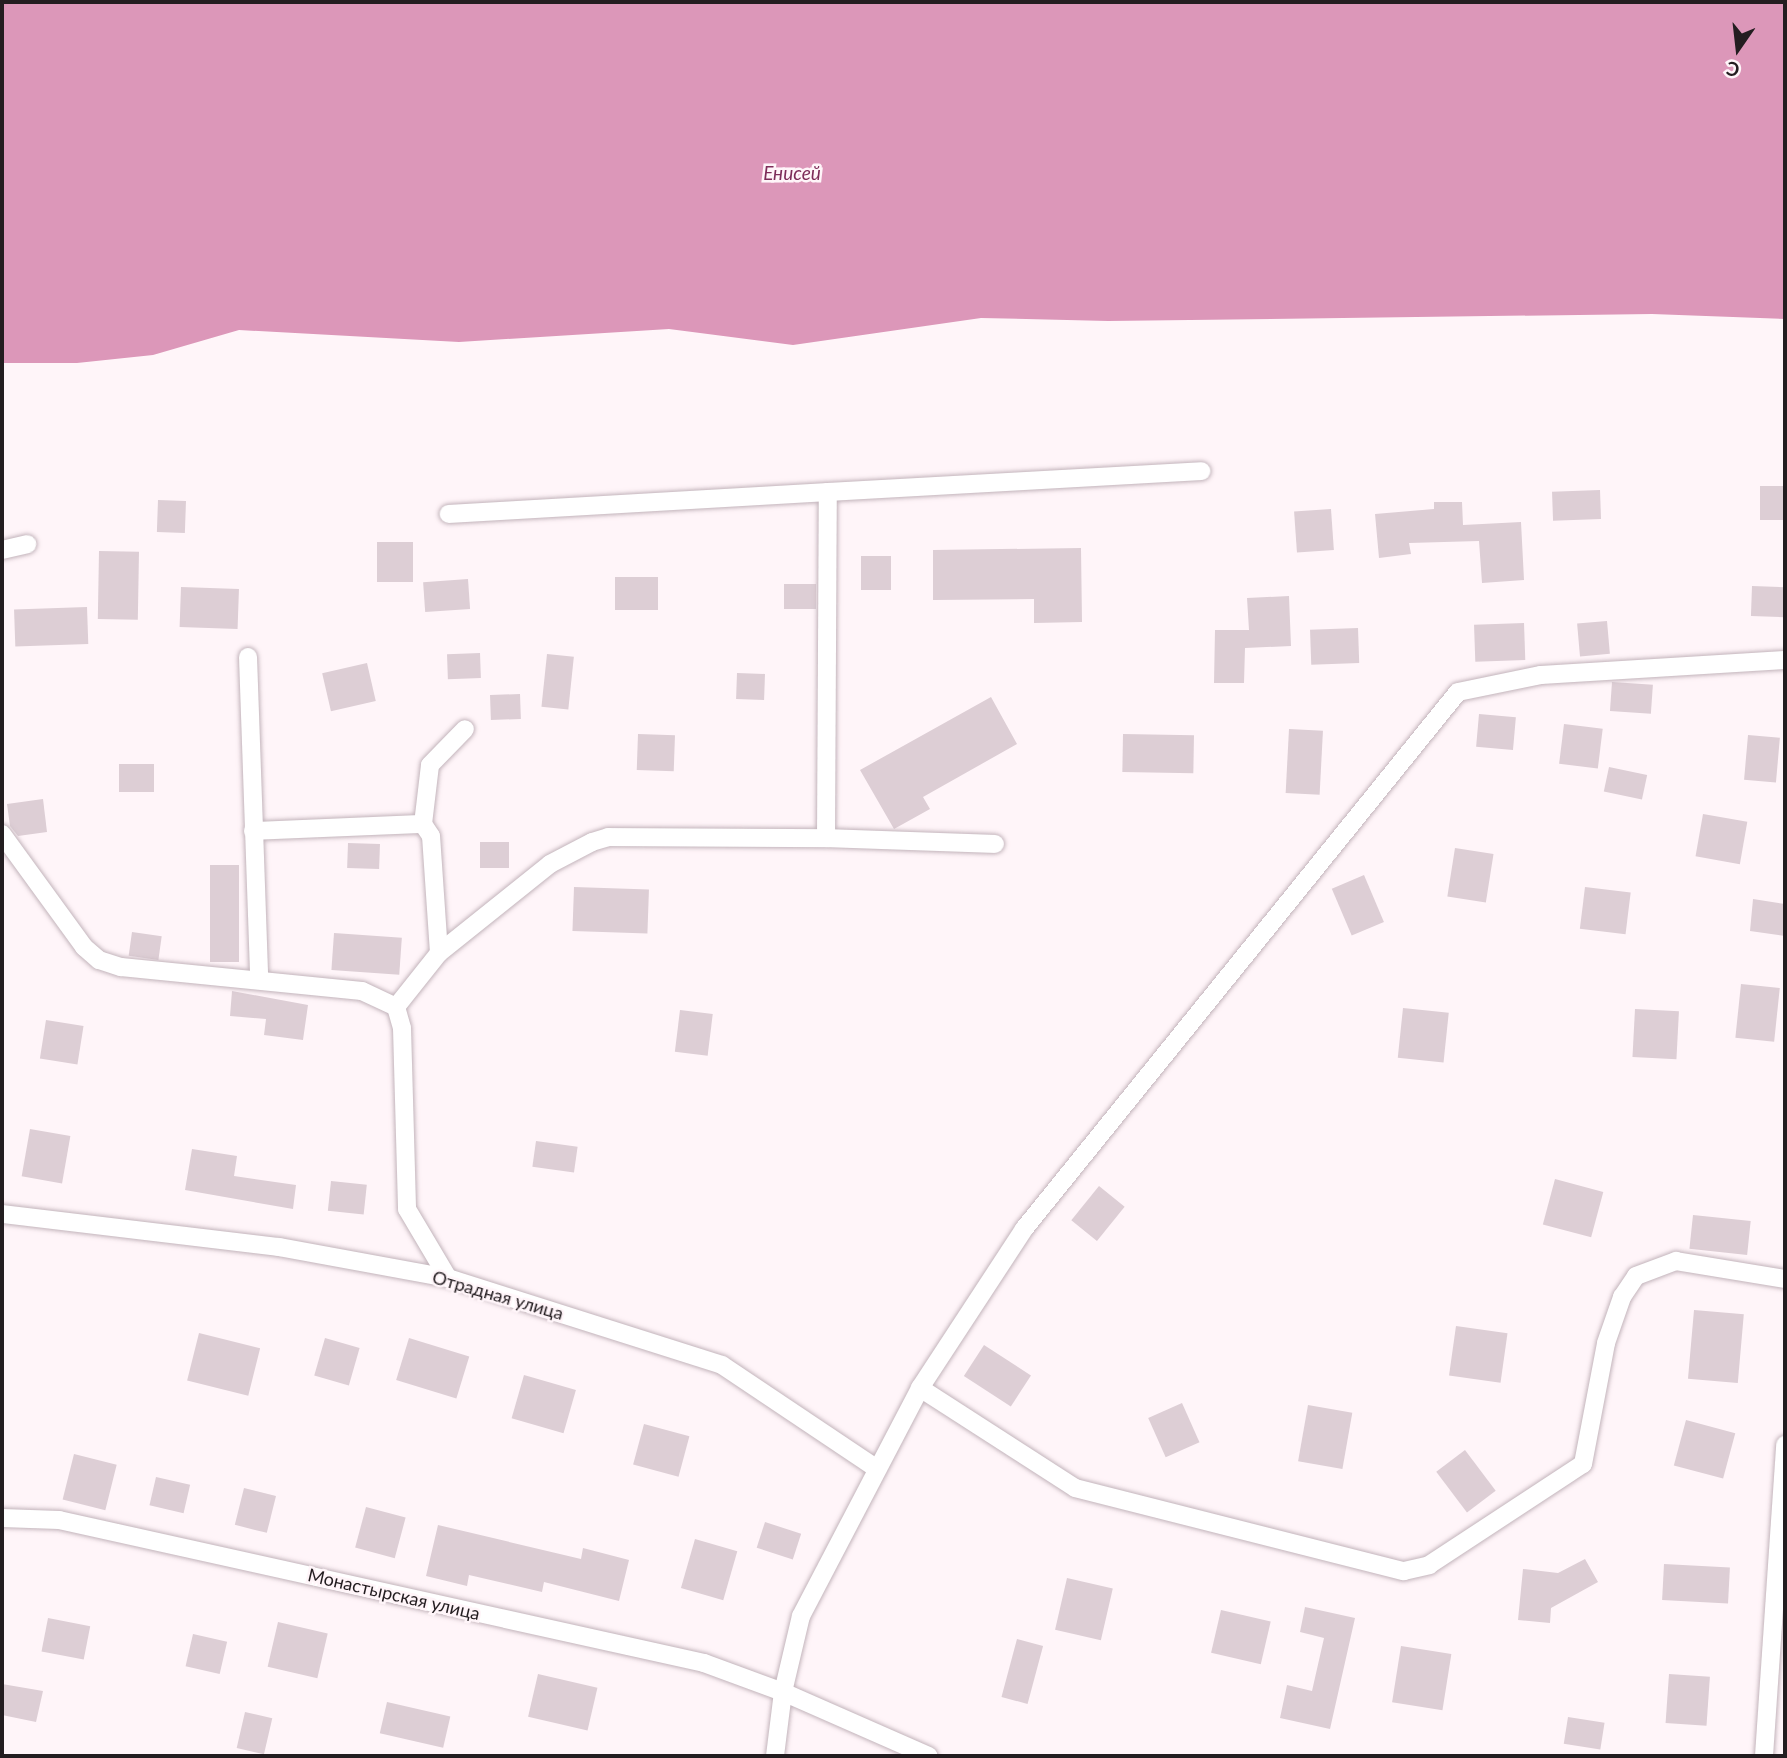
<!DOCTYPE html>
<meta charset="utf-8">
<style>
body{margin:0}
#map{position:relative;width:1787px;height:1758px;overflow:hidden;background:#fff5f9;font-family:Lato,sans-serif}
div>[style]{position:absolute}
.water>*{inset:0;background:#dc97b9}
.building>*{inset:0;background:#ddced5;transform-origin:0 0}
.roads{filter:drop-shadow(0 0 2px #c3b4bb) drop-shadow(0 0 2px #c3b4bb)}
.street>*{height:18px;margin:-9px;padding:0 9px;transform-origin:9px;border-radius:9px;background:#fff}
span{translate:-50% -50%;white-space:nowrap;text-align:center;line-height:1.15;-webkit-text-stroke:5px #fff5f9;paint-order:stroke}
.street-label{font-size:18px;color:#231d20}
.water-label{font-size:19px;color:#7d2c59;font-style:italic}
.frame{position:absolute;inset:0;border:4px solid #231d20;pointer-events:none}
.north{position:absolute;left:1703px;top:14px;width:70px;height:70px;-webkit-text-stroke:5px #fff5f9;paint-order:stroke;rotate:194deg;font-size:19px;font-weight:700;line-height:28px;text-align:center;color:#231d20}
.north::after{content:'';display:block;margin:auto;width:24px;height:32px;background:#231d20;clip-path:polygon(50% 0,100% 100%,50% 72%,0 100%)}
</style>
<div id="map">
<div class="water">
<i style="clip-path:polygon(2px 2px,1785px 2px,1785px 319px,1652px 314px,1108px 321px,981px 318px,793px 345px,669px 329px,459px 342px,239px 330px,153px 355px,77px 363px,2px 363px)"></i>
</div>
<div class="building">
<i style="left:1785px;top:486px;width:34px;height:25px;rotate:90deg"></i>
<i style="left:1600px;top:490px;width:29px;height:48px;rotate:88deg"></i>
<i style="left:158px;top:500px;width:28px;height:32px;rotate:2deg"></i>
<i style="clip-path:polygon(1434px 502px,1462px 502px,1463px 525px,1521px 522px,1524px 580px,1482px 583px,1479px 541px,1409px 543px,1411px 554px,1379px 558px,1375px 514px,1434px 509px)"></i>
<i style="left:1331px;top:509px;width:41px;height:37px;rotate:86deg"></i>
<i style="left:377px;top:542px;width:36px;height:40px"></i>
<i style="clip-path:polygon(1081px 548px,1082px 622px,1034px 623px,1034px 599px,933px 600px,933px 550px)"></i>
<i style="left:99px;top:551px;width:40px;height:68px;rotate:1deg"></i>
<i style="left:861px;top:556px;width:30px;height:34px"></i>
<i style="left:615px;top:577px;width:43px;height:33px"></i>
<i style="left:468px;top:579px;width:30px;height:45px;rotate:86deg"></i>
<i style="left:784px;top:584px;width:32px;height:25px"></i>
<i style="left:1752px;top:586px;width:33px;height:30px;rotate:2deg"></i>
<i style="left:181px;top:587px;width:58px;height:40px;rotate:2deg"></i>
<i style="clip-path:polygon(1289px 596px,1291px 646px,1245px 648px,1244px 683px,1214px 683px,1215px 630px,1249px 630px,1247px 598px)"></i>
<i style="left:87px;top:607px;width:37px;height:73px;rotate:88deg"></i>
<i style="left:1607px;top:621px;width:33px;height:30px;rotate:85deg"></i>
<i style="left:1524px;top:623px;width:37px;height:50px;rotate:88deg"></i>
<i style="left:1358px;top:628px;width:35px;height:48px;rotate:88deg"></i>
<i style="left:480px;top:653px;width:25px;height:33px;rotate:88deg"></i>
<i style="left:547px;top:654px;width:27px;height:53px;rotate:6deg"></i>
<i style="left:367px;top:663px;width:39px;height:46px;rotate:77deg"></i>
<i style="left:737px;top:673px;width:28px;height:26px;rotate:2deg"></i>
<i style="left:1612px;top:682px;width:41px;height:29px;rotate:4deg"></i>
<i style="left:520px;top:694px;width:25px;height:30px;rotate:88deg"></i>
<i style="clip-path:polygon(991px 697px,1017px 744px,923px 797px,930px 809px,894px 829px,860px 770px)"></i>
<i style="left:1479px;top:714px;width:37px;height:33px;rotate:5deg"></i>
<i style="left:1564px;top:724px;width:39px;height:40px;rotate:7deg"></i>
<i style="left:1289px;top:729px;width:34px;height:64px;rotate:3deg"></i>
<i style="left:638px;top:734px;width:37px;height:36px;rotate:2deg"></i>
<i style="left:1123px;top:734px;width:71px;height:38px;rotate:1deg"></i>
<i style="left:1748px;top:735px;width:32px;height:45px;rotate:5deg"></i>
<i style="left:119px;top:764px;width:35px;height:28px"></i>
<i style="left:1609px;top:767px;width:39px;height:25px;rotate:12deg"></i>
<i style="clip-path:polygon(43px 799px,47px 832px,18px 836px,10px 826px,7px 804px)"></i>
<i style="left:1703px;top:814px;width:45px;height:43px;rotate:10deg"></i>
<i style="left:480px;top:842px;width:29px;height:26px"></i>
<i style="left:348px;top:843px;width:32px;height:25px;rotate:2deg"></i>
<i style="left:1455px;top:848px;width:39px;height:49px;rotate:9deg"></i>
<i style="left:210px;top:865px;width:29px;height:97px"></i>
<i style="left:1364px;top:875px;width:51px;height:35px;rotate:67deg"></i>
<i style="left:574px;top:887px;width:75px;height:44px;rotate:2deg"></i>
<i style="left:1585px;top:887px;width:46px;height:42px;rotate:7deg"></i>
<i style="clip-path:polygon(1753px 899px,1785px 904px,1785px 936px,1750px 931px)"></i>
<i style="left:132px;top:932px;width:30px;height:24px;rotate:8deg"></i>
<i style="left:334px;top:933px;width:68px;height:37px;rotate:4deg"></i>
<i style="left:1741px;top:984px;width:39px;height:54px;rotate:6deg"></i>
<i style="clip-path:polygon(232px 991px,308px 1005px,303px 1040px,264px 1035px,266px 1019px,230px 1016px)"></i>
<i style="left:1403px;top:1008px;width:46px;height:50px;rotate:6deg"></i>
<i style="left:1635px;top:1009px;width:44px;height:48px;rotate:3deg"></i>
<i style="left:680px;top:1010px;width:33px;height:42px;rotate:7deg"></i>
<i style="left:46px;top:1020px;width:38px;height:39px;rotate:9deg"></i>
<i style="left:30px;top:1129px;width:41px;height:48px;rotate:10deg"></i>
<i style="left:536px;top:1141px;width:42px;height:26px;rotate:8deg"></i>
<i style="clip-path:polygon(192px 1149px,237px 1156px,234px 1176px,296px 1185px,293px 1209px,185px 1190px)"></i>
<i style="left:1555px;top:1179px;width:50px;height:47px;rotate:15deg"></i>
<i style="left:331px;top:1181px;width:36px;height:30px;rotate:6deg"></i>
<i style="left:1099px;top:1186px;width:33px;height:44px;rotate:39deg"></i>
<i style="left:1693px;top:1215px;width:58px;height:34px;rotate:6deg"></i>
<i style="left:1694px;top:1310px;width:50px;height:69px;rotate:5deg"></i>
<i style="left:1456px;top:1326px;width:52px;height:50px;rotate:8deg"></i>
<i style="left:199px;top:1333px;width:63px;height:49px;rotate:14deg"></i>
<i style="left:325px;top:1338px;width:36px;height:39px;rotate:16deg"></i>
<i style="left:409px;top:1338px;width:63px;height:44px;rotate:17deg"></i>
<i style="left:984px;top:1345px;width:56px;height:37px;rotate:33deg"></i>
<i style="left:524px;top:1375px;width:54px;height:45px;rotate:16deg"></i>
<i style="left:1182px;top:1403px;width:43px;height:37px;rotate:66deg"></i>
<i style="left:1308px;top:1405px;width:45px;height:57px;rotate:10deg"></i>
<i style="left:1686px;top:1420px;width:51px;height:47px;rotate:15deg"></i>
<i style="left:644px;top:1424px;width:47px;height:42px;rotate:15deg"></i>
<i style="left:1465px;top:1450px;width:51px;height:36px;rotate:53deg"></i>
<i style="left:74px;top:1454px;width:44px;height:47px;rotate:14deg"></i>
<i style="left:156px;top:1477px;width:35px;height:29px;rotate:13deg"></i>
<i style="left:244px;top:1488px;width:33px;height:38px;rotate:14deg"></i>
<i style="left:366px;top:1507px;width:41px;height:42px;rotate:15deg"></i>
<i style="left:765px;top:1522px;width:38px;height:27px;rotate:18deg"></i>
<i style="clip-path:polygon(438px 1525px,581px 1559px,583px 1548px,629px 1560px,619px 1601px,544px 1582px,542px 1592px,469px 1575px,467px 1586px,426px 1576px)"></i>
<i style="left:695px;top:1539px;width:44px;height:51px;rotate:16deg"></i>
<i style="clip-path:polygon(1585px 1559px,1598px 1582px,1551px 1608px,1550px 1623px,1518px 1620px,1523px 1569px,1558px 1573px)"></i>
<i style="left:1664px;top:1564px;width:66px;height:36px;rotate:3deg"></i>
<i style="left:1067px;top:1578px;width:47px;height:53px;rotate:13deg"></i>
<i style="clip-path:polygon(1305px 1607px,1355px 1618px,1330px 1729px,1280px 1718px,1287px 1685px,1312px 1691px,1324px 1638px,1300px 1632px)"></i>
<i style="left:1221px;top:1610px;width:51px;height:44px;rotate:13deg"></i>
<i style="left:48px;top:1618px;width:43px;height:34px;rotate:11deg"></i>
<i style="left:278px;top:1622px;width:51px;height:46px;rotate:13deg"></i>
<i style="left:193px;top:1634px;width:35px;height:33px;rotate:13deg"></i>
<i style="left:1017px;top:1639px;width:27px;height:60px;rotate:15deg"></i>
<i style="left:1401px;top:1646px;width:51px;height:57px;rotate:9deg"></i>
<i style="left:538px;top:1674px;width:61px;height:44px;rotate:13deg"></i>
<i style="left:1669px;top:1674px;width:41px;height:49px;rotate:4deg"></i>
<i style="clip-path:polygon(2px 1684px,43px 1691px,36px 1722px,2px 1715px)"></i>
<i style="left:387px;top:1702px;width:65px;height:32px;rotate:13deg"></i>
<i style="left:245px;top:1712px;width:28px;height:37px;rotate:13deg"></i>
<i style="left:1568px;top:1717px;width:37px;height:27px;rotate:9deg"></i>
</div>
<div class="roads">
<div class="street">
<i style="left:828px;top:492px;width:374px;rotate:-3.2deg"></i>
<i style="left:2px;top:550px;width:26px;rotate:-13deg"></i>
<i style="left:248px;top:657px;width:323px;rotate:88deg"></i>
<i style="left:253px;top:831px;width:170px;rotate:-2.4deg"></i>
<i style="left:2px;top:834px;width:140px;rotate:54deg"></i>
<i style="left:84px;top:947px;width:20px;rotate:41deg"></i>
<i style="left:99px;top:960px;width:23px;rotate:18deg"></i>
<i style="left:121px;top:967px;width:242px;rotate:5.7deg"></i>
<i style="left:362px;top:991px;width:38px;rotate:25deg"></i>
<i style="left:396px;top:1007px;width:22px;rotate:74deg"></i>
<i style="left:402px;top:1028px;width:181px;rotate:88.4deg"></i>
<i style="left:407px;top:1209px;width:80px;rotate:59.3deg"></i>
<i style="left:826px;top:838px;width:169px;rotate:2deg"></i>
<i style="left:439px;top:953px;width:117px;rotate:-93.9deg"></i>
<i style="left:431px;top:836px;width:14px;rotate:-124deg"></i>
<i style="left:423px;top:824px;width:59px;rotate:-83.2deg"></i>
<i style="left:430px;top:765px;width:50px;rotate:-45.8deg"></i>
<i style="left:396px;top:1007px;width:69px;rotate:-51.5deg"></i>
<i style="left:439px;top:953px;width:142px;rotate:-38.7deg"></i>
<i style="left:550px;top:864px;width:47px;rotate:-27.6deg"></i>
<i style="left:592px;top:842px;width:17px;rotate:-17deg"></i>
<i style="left:608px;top:837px;width:218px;rotate:0.3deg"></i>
<i style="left:826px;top:838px;width:346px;rotate:-89.7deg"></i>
<i style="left:828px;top:492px;width:380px;rotate:176.7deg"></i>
<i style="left:2px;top:1214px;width:279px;rotate:6.8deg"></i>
<i style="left:279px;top:1247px;width:172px;rotate:10.4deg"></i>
<i style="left:448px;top:1278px;width:287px;rotate:17.6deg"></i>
<i style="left:722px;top:1365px;width:185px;rotate:33.8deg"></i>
<i style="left:920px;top:1388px;width:190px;rotate:-56.8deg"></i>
<i style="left:1024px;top:1229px;width:690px;rotate:-51.06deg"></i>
<i style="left:1458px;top:692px;width:85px;rotate:-11.6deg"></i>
<i style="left:1541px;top:675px;width:244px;rotate:-3.5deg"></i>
<i style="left:2px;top:1518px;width:57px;rotate:2deg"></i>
<i style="left:59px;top:1520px;width:661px;rotate:12.5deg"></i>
<i style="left:704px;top:1663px;width:84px;rotate:20.2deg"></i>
<i style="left:783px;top:1692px;width:159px;rotate:23.7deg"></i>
<i style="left:775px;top:1756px;width:64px;rotate:-82.9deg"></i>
<i style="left:783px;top:1692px;width:78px;rotate:-76.7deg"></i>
<i style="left:801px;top:1616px;width:257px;rotate:-62.4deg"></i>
<i style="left:920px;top:1388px;width:184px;rotate:32.8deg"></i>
<i style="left:1075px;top:1488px;width:339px;rotate:14.2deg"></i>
<i style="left:1404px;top:1571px;width:26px;rotate:-13deg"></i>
<i style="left:1429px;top:1565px;width:184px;rotate:-33.3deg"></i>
<i style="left:1583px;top:1464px;width:123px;rotate:-79.2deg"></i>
<i style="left:1606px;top:1343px;width:49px;rotate:-70.8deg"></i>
<i style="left:1622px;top:1297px;width:25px;rotate:-56deg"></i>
<i style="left:1636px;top:1276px;width:43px;rotate:-20.6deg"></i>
<i style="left:1676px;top:1261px;width:110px;rotate:9.4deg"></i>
<i style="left:1764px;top:1756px;width:312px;rotate:-86.1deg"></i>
</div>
</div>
<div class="street-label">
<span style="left:498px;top:1295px;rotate:16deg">Отрадная улица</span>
<span style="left:394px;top:1594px;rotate:13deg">Монастырская улица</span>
</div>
<div class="water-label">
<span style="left:792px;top:173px">Енисей</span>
</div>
<div class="frame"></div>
<div class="north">С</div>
</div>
